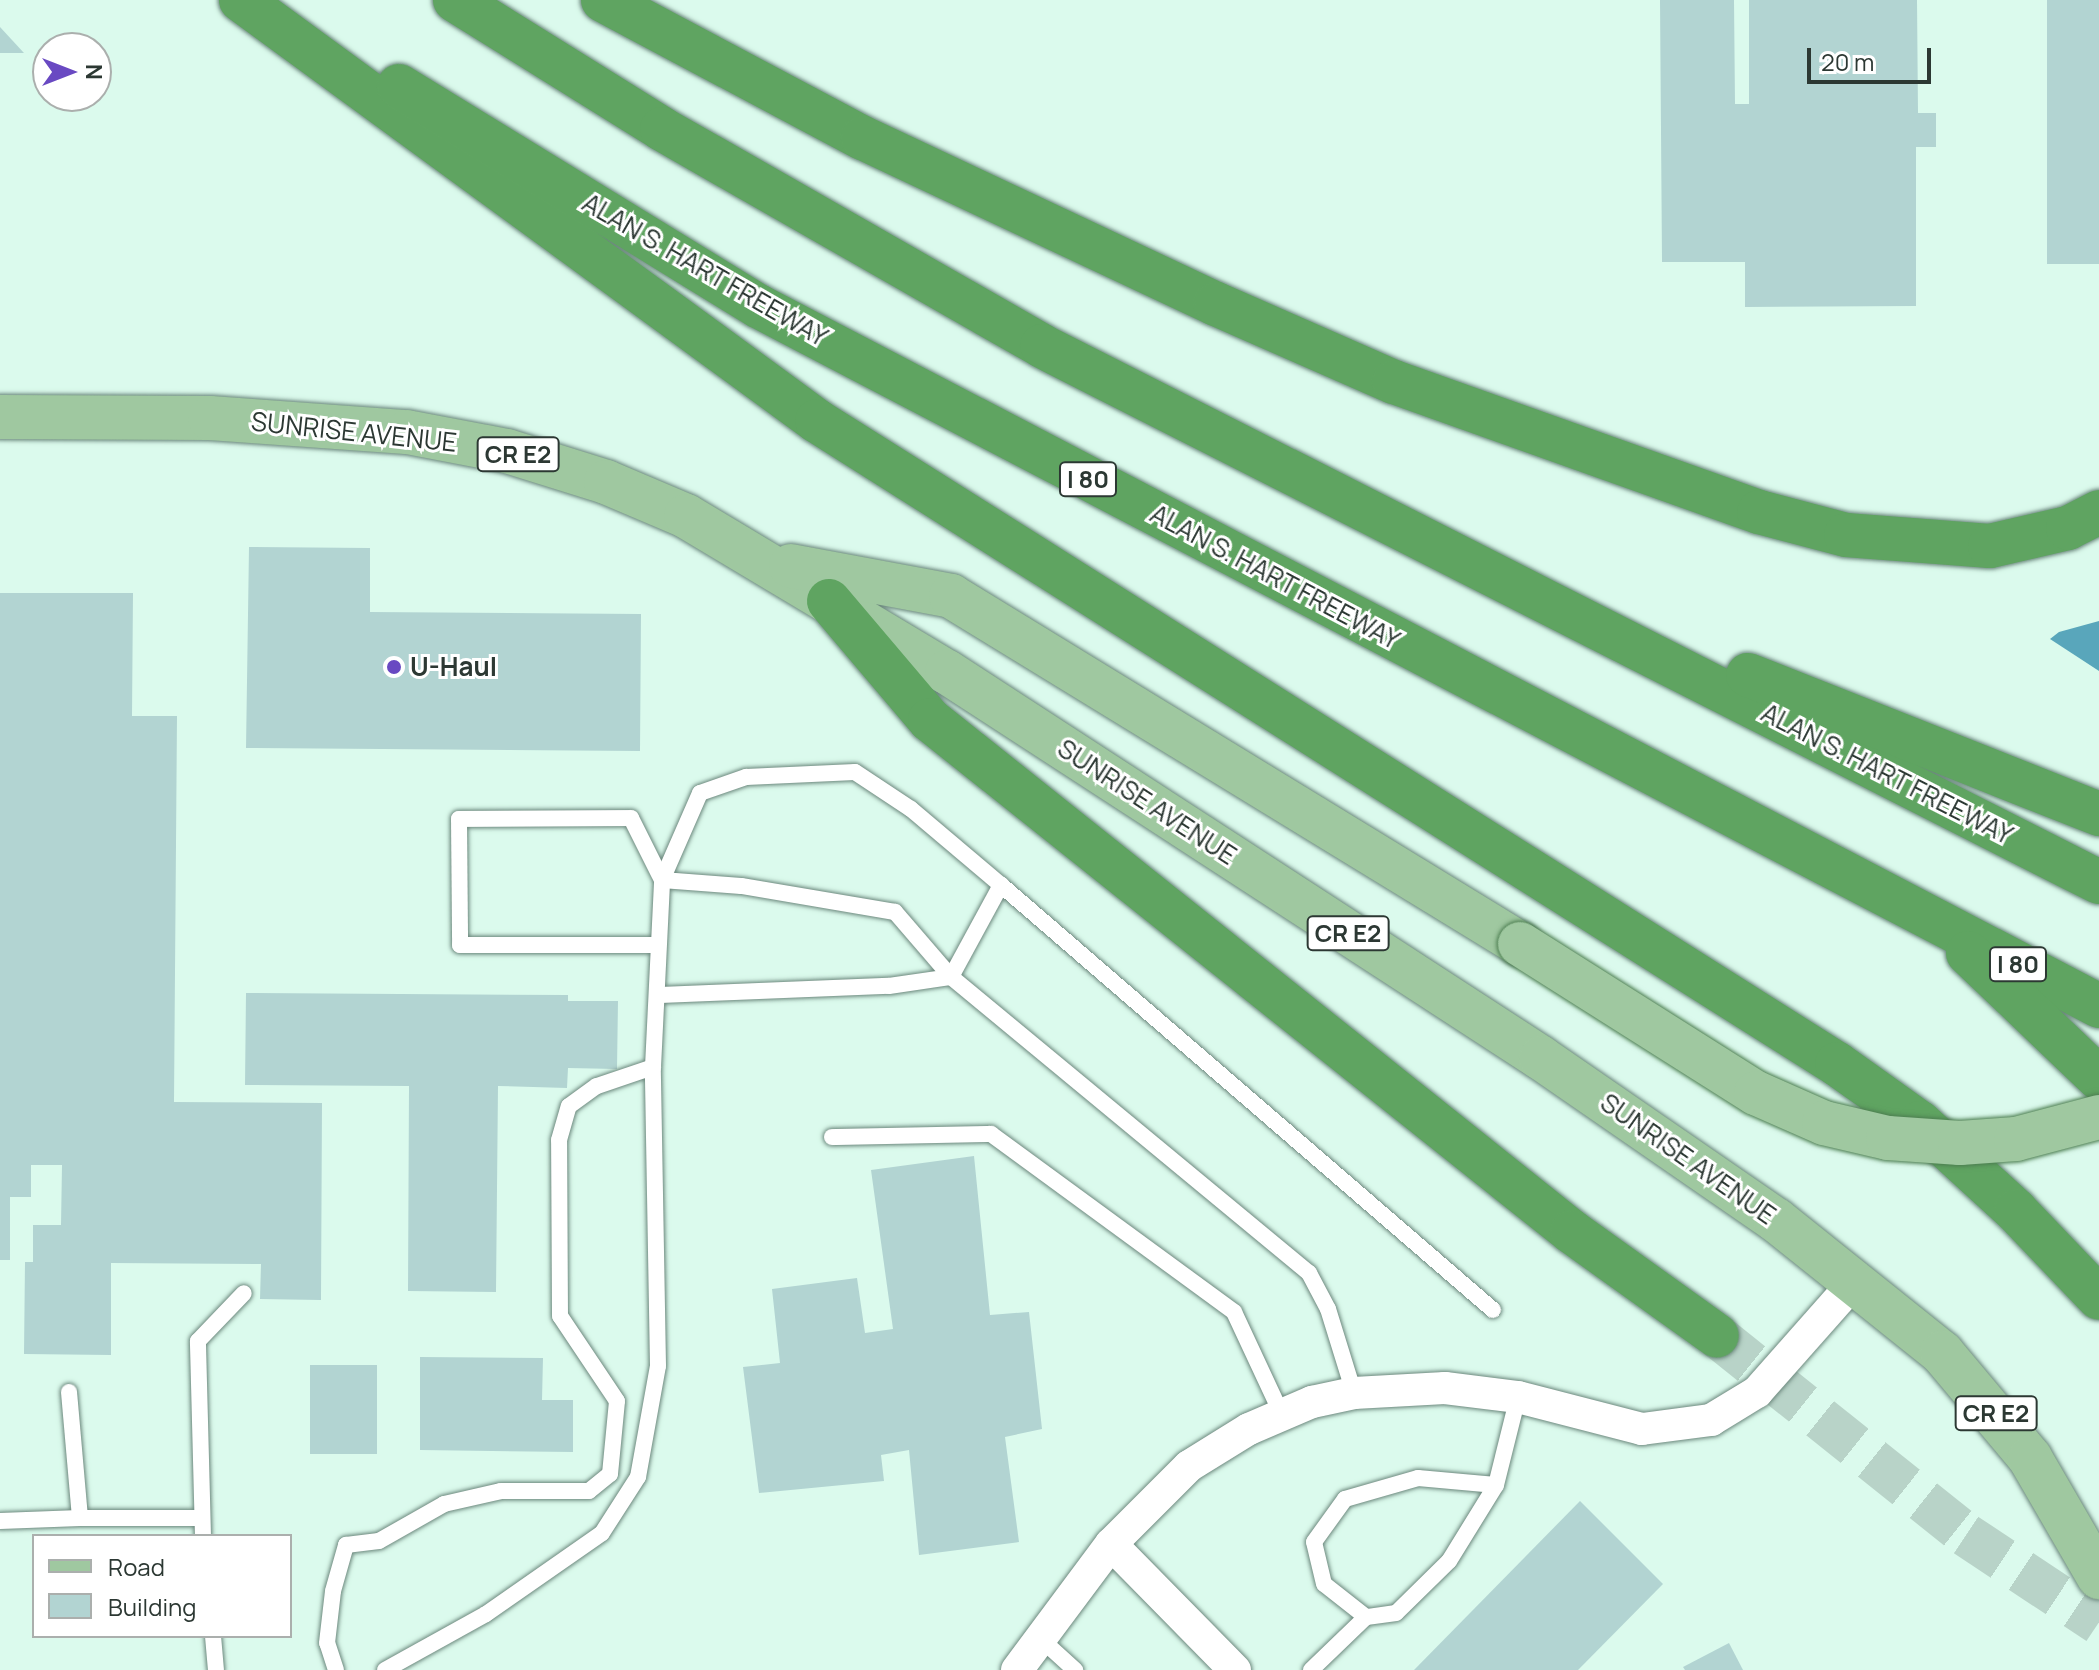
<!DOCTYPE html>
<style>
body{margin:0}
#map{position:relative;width:2099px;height:1670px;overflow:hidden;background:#dbfaed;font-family:Manrope,sans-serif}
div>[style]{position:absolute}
.water>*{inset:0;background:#59a6bb}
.building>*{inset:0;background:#b2d4d2;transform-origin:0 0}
.motorway-tunnel>*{height:44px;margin-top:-22px;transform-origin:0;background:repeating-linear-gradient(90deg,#b8d3c8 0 44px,transparent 0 66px)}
.roads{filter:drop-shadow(0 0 2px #6c887d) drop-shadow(0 0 2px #6c887d)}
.service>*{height:16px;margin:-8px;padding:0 8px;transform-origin:8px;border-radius:8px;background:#fff}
.minor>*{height:32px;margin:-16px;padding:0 16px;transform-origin:16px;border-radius:16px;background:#fff}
.primary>*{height:44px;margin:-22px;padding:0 22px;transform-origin:22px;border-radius:22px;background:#9fc8a0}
.motorway>*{height:44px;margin:-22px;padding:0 22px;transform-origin:22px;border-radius:22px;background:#5fa461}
.bridges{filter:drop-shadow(0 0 2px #4d7e51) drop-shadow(0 0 2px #4d7e51)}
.primary-bridge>*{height:44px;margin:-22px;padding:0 22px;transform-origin:22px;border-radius:22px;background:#9fc8a0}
.dots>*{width:22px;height:22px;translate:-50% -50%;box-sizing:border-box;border:4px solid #fff;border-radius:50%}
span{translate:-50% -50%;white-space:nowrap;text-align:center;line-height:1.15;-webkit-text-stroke:6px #fff;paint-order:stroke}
.shield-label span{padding:2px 6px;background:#fff;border:2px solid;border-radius:6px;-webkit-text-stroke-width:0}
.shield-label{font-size:24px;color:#2c3833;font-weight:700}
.street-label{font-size:26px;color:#2c3833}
.poi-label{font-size:26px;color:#2c3833;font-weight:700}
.left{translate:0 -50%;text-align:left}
.legend{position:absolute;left:32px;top:1534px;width:260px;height:104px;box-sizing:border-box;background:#fff;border:2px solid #abafad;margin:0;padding:10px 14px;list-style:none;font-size:24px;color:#2c3833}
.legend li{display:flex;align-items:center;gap:16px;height:40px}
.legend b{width:40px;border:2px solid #abafad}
.north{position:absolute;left:32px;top:32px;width:80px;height:80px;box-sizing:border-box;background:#fff;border:2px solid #abafad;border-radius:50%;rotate:90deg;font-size:22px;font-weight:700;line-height:32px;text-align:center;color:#2c3833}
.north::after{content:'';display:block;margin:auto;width:28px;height:36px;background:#6949c2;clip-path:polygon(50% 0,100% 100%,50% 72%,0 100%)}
.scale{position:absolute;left:1807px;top:48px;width:124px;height:36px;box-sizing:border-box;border:4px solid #2c3833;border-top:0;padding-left:10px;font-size:24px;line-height:28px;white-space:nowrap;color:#2c3833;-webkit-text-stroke:6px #fff;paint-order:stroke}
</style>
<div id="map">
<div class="water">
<i style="clip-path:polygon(2099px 621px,2099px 671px,2050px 639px,2059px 632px)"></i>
</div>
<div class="building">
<i style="clip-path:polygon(1660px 0,1734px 0,1735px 104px,1749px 104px,1749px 0,1917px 0,1918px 113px,1936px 113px,1936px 147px,1916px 147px,1916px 306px,1745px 307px,1745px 262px,1662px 262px)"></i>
<i style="left:2047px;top:0;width:52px;height:264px"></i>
<i style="clip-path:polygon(0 27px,24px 53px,0 53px)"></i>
<i style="clip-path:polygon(249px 547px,370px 548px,370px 612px,641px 614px,640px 751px,246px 748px)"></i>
<i style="clip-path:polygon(0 593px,133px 593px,132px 716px,177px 716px,174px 1102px,322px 1103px,321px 1300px,260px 1299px,261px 1264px,111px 1263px,111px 1355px,24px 1354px,25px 1262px,33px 1262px,33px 1225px,61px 1225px,62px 1165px,31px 1165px,31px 1197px,10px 1197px,10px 1260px,0 1260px)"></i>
<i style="clip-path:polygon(246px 993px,568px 995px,568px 1001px,618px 1001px,617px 1069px,568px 1068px,567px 1088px,498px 1086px,496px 1292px,408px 1291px,409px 1086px,245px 1085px)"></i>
<i style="clip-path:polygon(974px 1156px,990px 1315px,1029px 1312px,1042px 1429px,1005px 1437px,1019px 1542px,919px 1555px,909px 1450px,881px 1455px,884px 1481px,759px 1493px,743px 1367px,780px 1363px,772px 1289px,857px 1278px,865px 1333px,893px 1329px,871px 1170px)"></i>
<i style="clip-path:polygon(420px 1357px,543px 1358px,542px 1400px,573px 1400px,573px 1452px,420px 1450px)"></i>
<i style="left:310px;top:1365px;width:67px;height:89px"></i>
<i style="clip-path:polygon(1580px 1501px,1663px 1584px,1578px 1670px,1414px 1670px)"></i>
<i style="clip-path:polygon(1729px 1643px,1743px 1670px,1685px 1670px,1683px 1667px)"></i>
</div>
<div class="motorway-tunnel">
<i style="left:1717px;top:1336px;width:319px;rotate:38.6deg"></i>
<i style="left:1966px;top:1535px;width:159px;rotate:33.5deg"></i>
</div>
<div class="roads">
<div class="service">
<i style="left:660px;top:995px;width:229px;rotate:-2.3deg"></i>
<i style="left:889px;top:986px;width:63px;rotate:-8.3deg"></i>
<i style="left:951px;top:977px;width:105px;rotate:-61.5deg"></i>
<i style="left:832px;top:1137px;width:159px;rotate:-1.1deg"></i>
<i style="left:991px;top:1134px;width:301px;rotate:36.2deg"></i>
<i style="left:1234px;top:1312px;width:114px;rotate:65deg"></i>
<i style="left:69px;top:1392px;width:126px;rotate:85deg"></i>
<i style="left:80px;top:1518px;width:121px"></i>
<i style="left:1354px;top:1393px;width:88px;rotate:-107.2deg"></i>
<i style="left:1328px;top:1309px;width:41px;rotate:-117.8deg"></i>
<i style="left:1309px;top:1273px;width:465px;rotate:-140.4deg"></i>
<i style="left:951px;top:977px;width:86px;rotate:-130.7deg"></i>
<i style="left:895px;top:912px;width:156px;rotate:-170.4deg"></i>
<i style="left:741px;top:886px;width:79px;rotate:-175.7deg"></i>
<i style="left:662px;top:880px;width:95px;rotate:-66.4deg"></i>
<i style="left:700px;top:793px;width:49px;rotate:-19.2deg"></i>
<i style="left:746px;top:777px;width:109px;rotate:-2.6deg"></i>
<i style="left:855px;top:772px;width:67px;rotate:33.5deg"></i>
<i style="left:911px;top:809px;width:118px;rotate:40.2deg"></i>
<i style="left:1001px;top:885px;width:650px;rotate:40.82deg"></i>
<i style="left:1496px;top:1485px;width:89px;rotate:121.7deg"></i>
<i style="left:1449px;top:1561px;width:74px;rotate:135.5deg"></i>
<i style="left:1396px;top:1613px;width:30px;rotate:172deg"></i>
<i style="left:1366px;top:1617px;width:53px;rotate:-141.8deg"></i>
<i style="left:1324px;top:1584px;width:43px;rotate:-103.4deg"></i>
<i style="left:1314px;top:1542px;width:53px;rotate:-54.2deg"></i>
<i style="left:1345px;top:1499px;width:76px;rotate:-16deg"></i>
<i style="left:1418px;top:1478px;width:78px;rotate:5.1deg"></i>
<i style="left:1496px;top:1485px;width:91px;rotate:-76deg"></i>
<i style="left:0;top:1521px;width:80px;rotate:-2.1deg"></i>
<i style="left:203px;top:1536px;width:195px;rotate:-91.5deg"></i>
<i style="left:198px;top:1341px;width:66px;rotate:-46.2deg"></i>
<i style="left:213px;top:1636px;width:34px;rotate:85deg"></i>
<i style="left:1042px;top:1640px;width:45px;rotate:42.3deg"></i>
<i style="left:336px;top:1670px;width:28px;rotate:-108deg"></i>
<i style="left:327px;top:1643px;width:52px;rotate:-83.4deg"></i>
<i style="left:333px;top:1591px;width:48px;rotate:-74.2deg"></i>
<i style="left:346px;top:1545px;width:33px;rotate:-7deg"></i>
<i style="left:379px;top:1541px;width:75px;rotate:-29.6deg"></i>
<i style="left:444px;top:1504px;width:58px;rotate:-12.8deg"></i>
<i style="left:501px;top:1491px;width:88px"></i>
<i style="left:589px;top:1491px;width:27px;rotate:-39deg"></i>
<i style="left:610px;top:1474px;width:73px;rotate:-84.5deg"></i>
<i style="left:617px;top:1401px;width:102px;rotate:-123.8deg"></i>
<i style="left:560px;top:1316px;width:176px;rotate:-90.3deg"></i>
<i style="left:559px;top:1140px;width:35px;rotate:-74deg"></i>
<i style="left:569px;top:1106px;width:34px;rotate:-36deg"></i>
<i style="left:597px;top:1086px;width:59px;rotate:-18.7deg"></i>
<i style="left:385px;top:1670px;width:115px;rotate:-29deg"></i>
<i style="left:486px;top:1614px;width:141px;rotate:-34.9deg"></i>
<i style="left:602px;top:1533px;width:67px;rotate:-57.3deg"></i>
<i style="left:638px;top:1477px;width:113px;rotate:-79.8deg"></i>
<i style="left:658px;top:1366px;width:299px;rotate:-91deg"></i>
<i style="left:653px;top:1067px;width:187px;rotate:-87.2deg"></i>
<i style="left:662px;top:880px;width:69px;rotate:-116.6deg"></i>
<i style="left:631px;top:818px;width:172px;rotate:179.7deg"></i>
<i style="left:459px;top:819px;width:126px;rotate:89.5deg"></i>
<i style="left:460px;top:945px;width:198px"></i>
<i style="left:1311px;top:1670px;width:76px;rotate:-43.9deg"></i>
</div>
<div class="minor">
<i style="left:1111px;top:1544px;width:177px;rotate:45.5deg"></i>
<i style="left:1017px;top:1670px;width:157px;rotate:-53.3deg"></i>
<i style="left:1111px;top:1544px;width:110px;rotate:-45deg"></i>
<i style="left:1189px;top:1466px;width:70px;rotate:-31.7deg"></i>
<i style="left:1249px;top:1429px;width:69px;rotate:-23.2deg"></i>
<i style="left:1312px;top:1402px;width:43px;rotate:-12.1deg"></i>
<i style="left:1354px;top:1393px;width:91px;rotate:-3.1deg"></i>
<i style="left:1445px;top:1388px;width:74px;rotate:7deg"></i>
<i style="left:1518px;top:1397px;width:128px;rotate:14.5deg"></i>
<i style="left:1642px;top:1429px;width:70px;rotate:-7.4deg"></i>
<i style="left:1711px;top:1420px;width:54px;rotate:-31.3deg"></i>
<i style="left:1757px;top:1392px;width:149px;rotate:-48.5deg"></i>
</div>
<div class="primary">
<i style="left:0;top:417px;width:210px;rotate:0.3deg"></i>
<i style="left:210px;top:418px;width:197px;rotate:4.1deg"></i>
<i style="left:407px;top:432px;width:102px;rotate:10.8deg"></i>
<i style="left:507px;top:451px;width:104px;rotate:17.4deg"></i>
<i style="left:606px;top:482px;width:87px;rotate:23deg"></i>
<i style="left:686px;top:516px;width:304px;rotate:30.9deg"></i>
<i style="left:947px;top:672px;width:708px;rotate:33.02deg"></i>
<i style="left:1541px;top:1058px;width:285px;rotate:34.6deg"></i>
<i style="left:1776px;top:1220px;width:213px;rotate:38.7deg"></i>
<i style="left:1942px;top:1353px;width:137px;rotate:50deg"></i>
<i style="left:2030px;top:1458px;width:138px;rotate:59.9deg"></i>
<i style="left:791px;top:566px;width:163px;rotate:10.6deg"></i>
<i style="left:951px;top:596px;width:667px;rotate:31.45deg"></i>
</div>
<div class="motorway">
<i style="left:241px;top:0;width:713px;rotate:36.16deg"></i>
<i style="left:817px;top:421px;width:1206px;rotate:32.23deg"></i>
<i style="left:1837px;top:1064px;width:102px;rotate:35.4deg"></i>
<i style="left:1920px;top:1123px;width:130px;rotate:42.5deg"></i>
<i style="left:2016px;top:1211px;width:120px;rotate:46.3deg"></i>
<i style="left:455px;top:0;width:244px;rotate:31.9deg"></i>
<i style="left:662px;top:129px;width:438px;rotate:29.7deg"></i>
<i style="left:1042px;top:346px;width:1185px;rotate:26.89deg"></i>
<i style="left:603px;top:0;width:294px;rotate:28deg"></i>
<i style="left:863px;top:138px;width:390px;rotate:25.2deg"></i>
<i style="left:1216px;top:304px;width:194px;rotate:23.7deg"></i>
<i style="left:1394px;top:382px;width:387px;rotate:19.6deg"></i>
<i style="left:1759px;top:512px;width:90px;rotate:14.8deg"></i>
<i style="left:1846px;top:535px;width:144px;rotate:4.4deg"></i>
<i style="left:1990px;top:546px;width:80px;rotate:-13deg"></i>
<i style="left:2068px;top:528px;width:35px;rotate:-27deg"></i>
<i style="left:399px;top:86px;width:421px;rotate:31.5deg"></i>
<i style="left:758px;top:306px;width:1513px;rotate:27.56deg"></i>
<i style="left:829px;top:601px;width:156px;rotate:49.7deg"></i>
<i style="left:930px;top:720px;width:821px;rotate:38.57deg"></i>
<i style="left:1572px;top:1232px;width:178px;rotate:35.6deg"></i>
<i style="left:1748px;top:675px;width:378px;rotate:21.6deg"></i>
<i style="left:1968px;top:953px;width:181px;rotate:43.7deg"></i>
</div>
</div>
<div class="bridges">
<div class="primary-bridge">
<i style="left:1520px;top:944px;width:279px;rotate:32.3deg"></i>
<i style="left:1756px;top:1093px;width:74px;rotate:23.8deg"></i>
<i style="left:1824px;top:1123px;width:66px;rotate:13.2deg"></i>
<i style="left:1888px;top:1138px;width:72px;rotate:4deg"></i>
<i style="left:1960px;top:1143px;width:56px;rotate:-4.1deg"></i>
<i style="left:2016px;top:1139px;width:86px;rotate:-14.8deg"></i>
</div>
</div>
<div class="dots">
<i style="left:394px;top:667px;background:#6949c2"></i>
</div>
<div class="shield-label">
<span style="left:518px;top:454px">CR E2</span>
<span style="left:1088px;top:479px">I 80</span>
<span style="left:1348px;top:933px">CR E2</span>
<span style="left:2018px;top:964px">I 80</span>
<span style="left:1996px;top:1413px">CR E2</span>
</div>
<div class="street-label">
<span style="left:705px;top:270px;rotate:30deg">ALAN S. HART FREEWAY</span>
<span style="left:354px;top:432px;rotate:6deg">SUNRISE AVENUE</span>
<span style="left:1275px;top:577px;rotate:28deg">ALAN S. HART FREEWAY</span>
<span style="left:1887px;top:774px;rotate:27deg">ALAN S. HART FREEWAY</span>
<span style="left:1147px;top:802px;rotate:33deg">SUNRISE AVENUE</span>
<span style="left:1688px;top:1159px;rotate:35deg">SUNRISE AVENUE</span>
</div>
<div class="poi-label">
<span class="left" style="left:410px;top:667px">U-Haul</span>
</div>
<ul class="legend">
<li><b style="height:10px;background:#9fc8a0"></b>Road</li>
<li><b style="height:22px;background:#b2d4d2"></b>Building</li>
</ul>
<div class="north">N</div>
<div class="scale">20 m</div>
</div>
